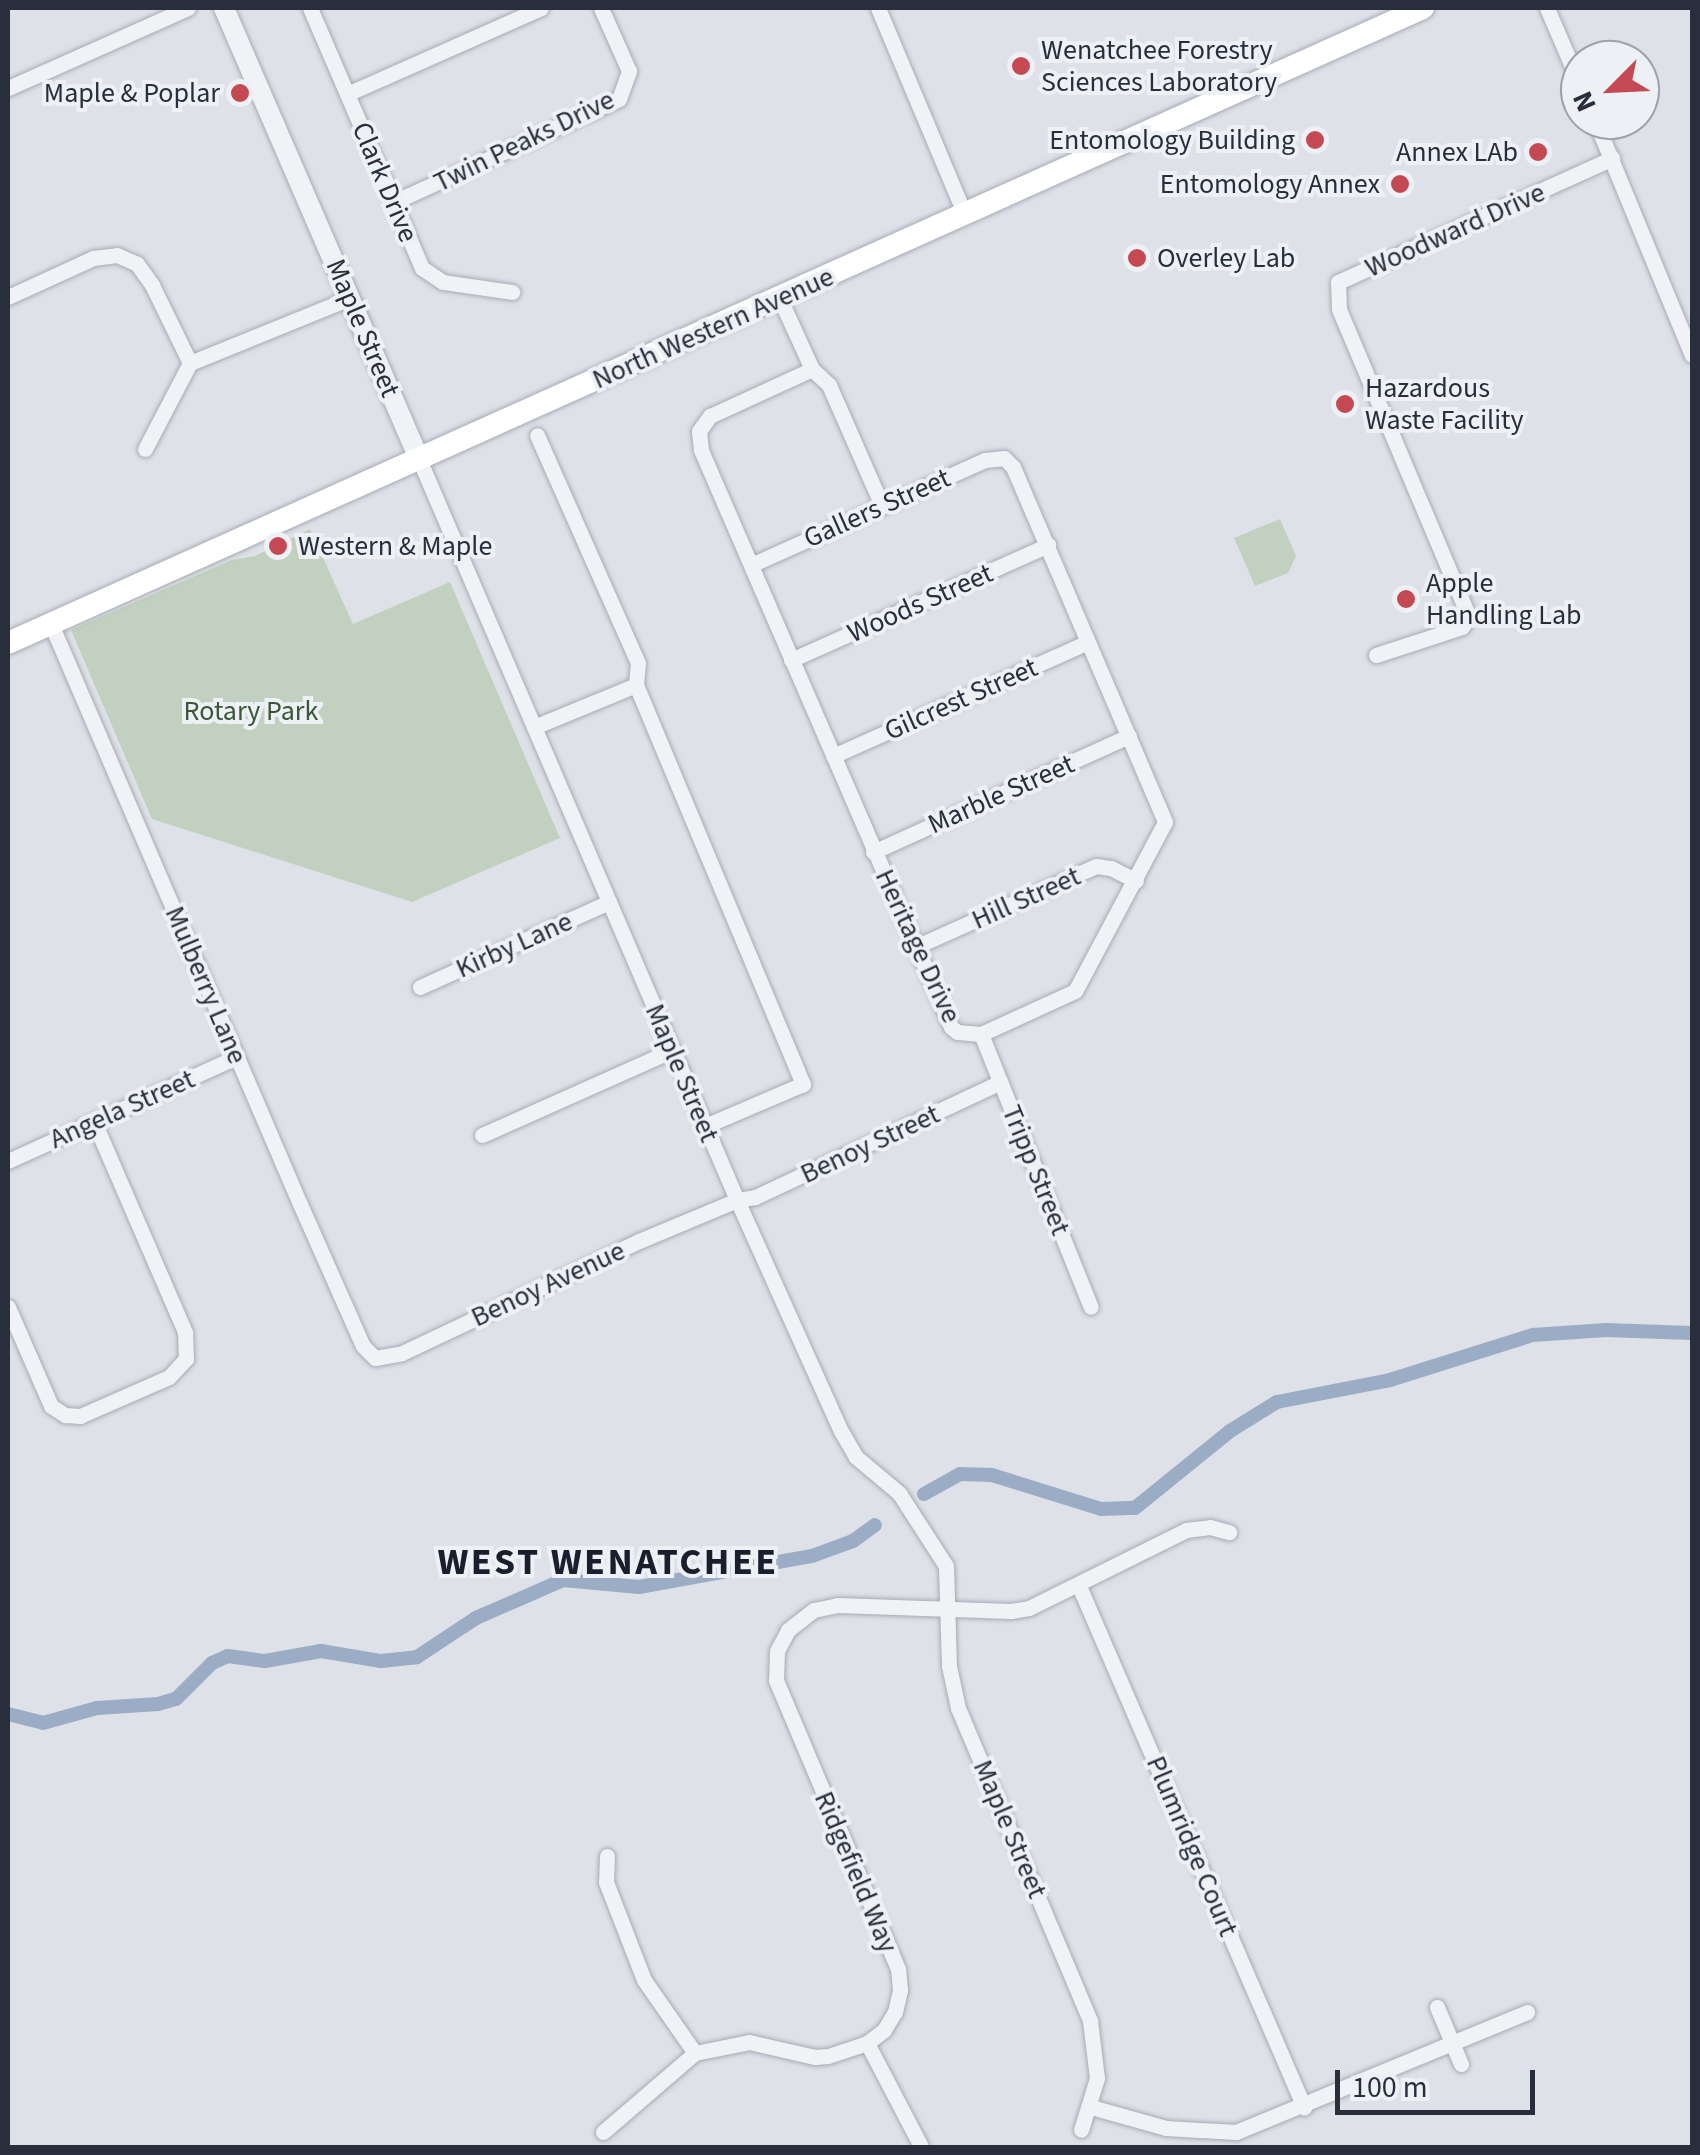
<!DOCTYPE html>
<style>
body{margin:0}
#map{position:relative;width:1700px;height:2155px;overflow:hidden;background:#dee1e7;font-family:"Source Sans 3",sans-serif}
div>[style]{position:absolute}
.green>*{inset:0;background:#c2d0bf}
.canal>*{height:14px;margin:-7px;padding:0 7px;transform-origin:7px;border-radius:7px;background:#9bacc5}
.roads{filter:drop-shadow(0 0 2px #a7abb4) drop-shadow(0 0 2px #a7abb4)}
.minor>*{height:15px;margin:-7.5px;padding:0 7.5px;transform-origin:7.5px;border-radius:7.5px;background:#f0f2f5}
.tertiary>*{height:20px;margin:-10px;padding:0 10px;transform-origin:10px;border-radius:10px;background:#f0f2f5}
.secondary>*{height:22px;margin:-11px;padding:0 11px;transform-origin:11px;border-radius:11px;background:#fff}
.dots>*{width:28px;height:28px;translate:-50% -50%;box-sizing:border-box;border:5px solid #edf0f4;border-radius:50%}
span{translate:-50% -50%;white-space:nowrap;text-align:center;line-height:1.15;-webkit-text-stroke:8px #edf0f4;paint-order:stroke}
.poi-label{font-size:28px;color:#282e3c}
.left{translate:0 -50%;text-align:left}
.right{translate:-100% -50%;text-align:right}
.street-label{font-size:28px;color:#282e3c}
.park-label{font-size:28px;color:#3a5736}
.district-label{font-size:38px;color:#1a1f2d;font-weight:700;letter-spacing:2.5px}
.frame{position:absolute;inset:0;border:10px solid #282e3c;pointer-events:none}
.north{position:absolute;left:1560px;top:40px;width:100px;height:100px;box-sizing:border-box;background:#edf0f4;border:2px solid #9ea2aa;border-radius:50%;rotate:246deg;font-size:28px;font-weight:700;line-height:40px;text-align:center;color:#282e3c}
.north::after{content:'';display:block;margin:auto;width:35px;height:45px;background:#c54952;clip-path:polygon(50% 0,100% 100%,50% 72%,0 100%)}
.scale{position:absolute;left:1335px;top:2070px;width:200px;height:45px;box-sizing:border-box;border:5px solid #282e3c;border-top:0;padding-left:12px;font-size:30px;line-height:35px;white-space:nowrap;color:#282e3c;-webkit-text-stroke:8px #edf0f4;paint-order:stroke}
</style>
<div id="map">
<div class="green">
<i style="clip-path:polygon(1280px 519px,1296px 556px,1288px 573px,1255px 586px,1234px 538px)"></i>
<i style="clip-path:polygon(310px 529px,353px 624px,450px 582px,560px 838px,412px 902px,152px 819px,71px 630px,232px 560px,255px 556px)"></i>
</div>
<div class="canal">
<i style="left:924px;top:1494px;width:41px;rotate:-29.1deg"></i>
<i style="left:960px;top:1474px;width:32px;rotate:2deg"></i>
<i style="left:992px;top:1475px;width:114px;rotate:17.3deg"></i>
<i style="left:1101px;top:1509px;width:34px;rotate:-2deg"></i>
<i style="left:1135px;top:1508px;width:122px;rotate:-39deg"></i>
<i style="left:1230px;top:1431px;width:55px;rotate:-31.7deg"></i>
<i style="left:1277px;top:1402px;width:115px;rotate:-11deg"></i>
<i style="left:1390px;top:1380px;width:150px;rotate:-17.5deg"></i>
<i style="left:1533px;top:1335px;width:73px;rotate:-3.9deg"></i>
<i style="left:1606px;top:1330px;width:86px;rotate:2deg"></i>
<i style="left:8px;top:1714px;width:36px;rotate:14deg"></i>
<i style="left:43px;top:1723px;width:56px;rotate:-15.5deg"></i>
<i style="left:97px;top:1708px;width:61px;rotate:-3.8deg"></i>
<i style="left:158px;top:1704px;width:19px;rotate:-16deg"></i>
<i style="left:176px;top:1699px;width:51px;rotate:-45deg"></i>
<i style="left:212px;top:1663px;width:17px;rotate:-24deg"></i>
<i style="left:228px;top:1656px;width:37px;rotate:8deg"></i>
<i style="left:265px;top:1661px;width:57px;rotate:-10.1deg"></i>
<i style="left:321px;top:1651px;width:61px;rotate:9.5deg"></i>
<i style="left:381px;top:1661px;width:36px;rotate:-6deg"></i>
<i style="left:417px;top:1657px;width:71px;rotate:-33.5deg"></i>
<i style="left:476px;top:1618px;width:95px;rotate:-23.6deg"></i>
<i style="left:563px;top:1580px;width:76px;rotate:5.3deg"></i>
<i style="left:639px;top:1587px;width:176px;rotate:-10.2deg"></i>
<i style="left:812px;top:1556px;width:44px;rotate:-20.1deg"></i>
<i style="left:853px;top:1541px;width:27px;rotate:-36deg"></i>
</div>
<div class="roads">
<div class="minor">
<i style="left:310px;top:8px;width:283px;rotate:66.7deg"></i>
<i style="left:422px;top:268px;width:25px;rotate:34deg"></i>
<i style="left:443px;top:282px;width:70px;rotate:8.2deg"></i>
<i style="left:878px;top:8px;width:225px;rotate:67.2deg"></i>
<i style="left:1547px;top:8px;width:84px;rotate:66.8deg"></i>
<i style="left:8px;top:88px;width:197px;rotate:-24deg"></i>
<i style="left:347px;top:94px;width:212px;rotate:-23.9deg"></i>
<i style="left:1595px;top:120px;width:254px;rotate:67.6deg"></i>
<i style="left:394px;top:202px;width:247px;rotate:-24.6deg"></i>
<i style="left:619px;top:99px;width:30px;rotate:-70deg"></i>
<i style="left:629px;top:71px;width:69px;rotate:-114deg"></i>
<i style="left:8px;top:297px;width:94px;rotate:-24.6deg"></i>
<i style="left:93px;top:258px;width:24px;rotate:-7deg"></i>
<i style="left:117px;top:255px;width:22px;rotate:24deg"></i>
<i style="left:137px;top:264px;width:26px;rotate:54deg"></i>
<i style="left:152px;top:285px;width:87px;rotate:64deg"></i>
<i style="left:780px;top:299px;width:77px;rotate:65.4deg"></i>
<i style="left:812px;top:369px;width:23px;rotate:43deg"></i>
<i style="left:829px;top:385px;width:132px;rotate:66.3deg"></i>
<i style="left:190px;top:363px;width:173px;rotate:-22.1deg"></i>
<i style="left:145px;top:449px;width:97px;rotate:-62.4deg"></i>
<i style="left:419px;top:459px;width:806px;rotate:66.77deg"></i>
<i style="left:737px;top:1200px;width:253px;rotate:65.8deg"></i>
<i style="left:841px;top:1431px;width:30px;rotate:60deg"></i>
<i style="left:856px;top:1457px;width:56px;rotate:39.9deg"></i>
<i style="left:899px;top:1493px;width:87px;rotate:57.2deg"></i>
<i style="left:946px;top:1566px;width:100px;rotate:88.3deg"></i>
<i style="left:949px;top:1666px;width:43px;rotate:77.9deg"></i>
<i style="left:958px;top:1708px;width:340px;rotate:67.1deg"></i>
<i style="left:1090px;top:2021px;width:57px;rotate:83deg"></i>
<i style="left:1097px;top:2078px;width:54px;rotate:107.1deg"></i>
<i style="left:751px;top:565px;width:256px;rotate:-24.2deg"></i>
<i style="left:985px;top:460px;width:19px;rotate:-6deg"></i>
<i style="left:1004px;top:458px;width:13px;rotate:45deg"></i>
<i style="left:1013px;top:467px;width:386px;rotate:66.8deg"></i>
<i style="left:1165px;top:822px;width:191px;rotate:118deg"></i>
<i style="left:1075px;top:991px;width:103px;rotate:155.4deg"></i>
<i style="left:981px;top:1034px;width:24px;rotate:-175deg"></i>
<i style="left:957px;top:1032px;width:8px;rotate:-140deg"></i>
<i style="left:951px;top:1027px;width:629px;rotate:-113.43deg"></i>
<i style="left:701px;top:450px;width:19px;rotate:-96deg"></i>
<i style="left:699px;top:431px;width:19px;rotate:-54deg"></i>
<i style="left:710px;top:416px;width:112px;rotate:-24.7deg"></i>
<i style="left:51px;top:624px;width:631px;rotate:66.77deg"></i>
<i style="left:300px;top:1204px;width:155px;rotate:66.1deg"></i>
<i style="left:363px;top:1346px;width:17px;rotate:45deg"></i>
<i style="left:375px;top:1358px;width:27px;rotate:-10deg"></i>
<i style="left:402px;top:1353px;width:262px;rotate:-25.3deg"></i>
<i style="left:639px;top:1241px;width:106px;rotate:-22.7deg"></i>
<i style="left:737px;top:1200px;width:18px;rotate:-9deg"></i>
<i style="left:755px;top:1197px;width:271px;rotate:-25.1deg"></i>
<i style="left:1376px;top:655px;width:90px;rotate:-18deg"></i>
<i style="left:1462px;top:627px;width:12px;rotate:-55deg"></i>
<i style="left:1469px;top:617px;width:334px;rotate:-112.9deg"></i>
<i style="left:1339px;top:309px;width:27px;rotate:-92deg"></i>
<i style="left:1338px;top:282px;width:301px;rotate:-24.3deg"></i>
<i style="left:791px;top:660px;width:282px;rotate:-24.1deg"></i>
<i style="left:636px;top:685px;width:433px;rotate:67.3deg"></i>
<i style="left:803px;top:1084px;width:107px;rotate:156.8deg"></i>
<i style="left:534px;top:727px;width:110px;rotate:-22.4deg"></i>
<i style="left:636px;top:685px;width:22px;rotate:-85deg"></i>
<i style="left:638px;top:663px;width:249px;rotate:-113.9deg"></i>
<i style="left:833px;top:756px;width:279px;rotate:-24.1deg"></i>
<i style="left:873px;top:852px;width:281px;rotate:-24.4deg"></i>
<i style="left:915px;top:947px;width:198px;rotate:-24.1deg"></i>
<i style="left:1096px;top:866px;width:15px;rotate:8deg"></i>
<i style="left:1111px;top:868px;width:28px;rotate:27deg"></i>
<i style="left:420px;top:987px;width:207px;rotate:-24.2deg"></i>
<i style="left:981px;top:1034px;width:294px;rotate:68.1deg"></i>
<i style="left:482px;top:1135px;width:209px;rotate:-24deg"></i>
<i style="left:8px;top:1161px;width:251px;rotate:-24.5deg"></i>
<i style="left:8px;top:1307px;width:108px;rotate:66.5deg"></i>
<i style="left:51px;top:1406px;width:17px;rotate:33deg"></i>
<i style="left:65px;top:1415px;width:15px;rotate:4deg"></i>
<i style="left:80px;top:1416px;width:97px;rotate:-23.7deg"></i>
<i style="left:169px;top:1377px;width:25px;rotate:-47deg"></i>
<i style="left:186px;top:1359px;width:27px;rotate:-92deg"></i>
<i style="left:185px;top:1332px;width:229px;rotate:-113.4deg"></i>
<i style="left:1079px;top:1586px;width:568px;rotate:66.64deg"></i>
<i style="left:607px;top:1856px;width:26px;rotate:92deg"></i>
<i style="left:606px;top:1882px;width:105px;rotate:68.8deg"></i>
<i style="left:644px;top:1980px;width:89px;rotate:55.1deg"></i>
<i style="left:1437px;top:2007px;width:62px;rotate:67.2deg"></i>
<i style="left:867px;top:2043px;width:119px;rotate:62.4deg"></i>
<i style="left:1091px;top:2107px;width:78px;rotate:15.6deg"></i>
<i style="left:1166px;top:2128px;width:70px;rotate:3.3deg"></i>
<i style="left:1236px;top:2132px;width:315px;rotate:-22.4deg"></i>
<i style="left:603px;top:2132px;width:121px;rotate:-40.7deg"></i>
<i style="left:695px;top:2053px;width:55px;rotate:-11.5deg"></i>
<i style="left:749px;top:2042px;width:68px;rotate:12.8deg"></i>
<i style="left:815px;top:2057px;width:13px;rotate:-4deg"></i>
<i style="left:828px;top:2056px;width:41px;rotate:-18.4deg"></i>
<i style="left:867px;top:2043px;width:21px;rotate:-37deg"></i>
<i style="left:884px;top:2030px;width:21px;rotate:-59deg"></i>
<i style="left:895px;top:2012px;width:23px;rotate:-77deg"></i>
<i style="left:900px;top:1990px;width:21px;rotate:-95deg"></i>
<i style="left:898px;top:1969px;width:314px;rotate:-112.9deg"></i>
<i style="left:776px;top:1680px;width:29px;rotate:-88deg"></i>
<i style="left:777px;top:1651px;width:24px;rotate:-62deg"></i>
<i style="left:788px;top:1630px;width:33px;rotate:-38deg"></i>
<i style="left:814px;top:1610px;width:24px;rotate:-12deg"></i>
<i style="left:837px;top:1605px;width:174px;rotate:2deg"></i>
<i style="left:1011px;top:1611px;width:18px;rotate:-9deg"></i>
<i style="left:1029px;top:1608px;width:175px;rotate:-26.4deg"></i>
<i style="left:1186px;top:1530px;width:24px;rotate:-7deg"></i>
<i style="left:1210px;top:1527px;width:20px;rotate:15deg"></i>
</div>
<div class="tertiary">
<i style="left:224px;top:8px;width:491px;rotate:66.6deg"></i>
</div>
<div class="secondary">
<i style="left:8px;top:643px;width:1551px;rotate:-24.17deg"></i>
</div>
</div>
<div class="dots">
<i style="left:1021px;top:66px;background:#c54952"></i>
<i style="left:240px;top:93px;background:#c54952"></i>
<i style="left:1315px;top:140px;background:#c54952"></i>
<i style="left:1538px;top:152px;background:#c54952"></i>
<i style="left:1400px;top:184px;background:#c54952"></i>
<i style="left:1137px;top:258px;background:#c54952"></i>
<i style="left:1345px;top:404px;background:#c54952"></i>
<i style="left:278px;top:546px;background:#c54952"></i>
<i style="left:1406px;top:599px;background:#c54952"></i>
</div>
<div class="poi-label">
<span class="left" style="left:1041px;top:66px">Wenatchee Forestry<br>Sciences Laboratory</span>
<span class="right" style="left:220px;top:93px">Maple &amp; Poplar</span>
<span class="right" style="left:1295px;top:140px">Entomology Building</span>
<span class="right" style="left:1518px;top:152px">Annex LAb</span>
<span class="right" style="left:1380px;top:184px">Entomology Annex</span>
<span class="left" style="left:1157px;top:258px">Overley Lab</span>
<span class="left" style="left:1365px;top:404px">Hazardous<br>Waste Facility</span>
<span class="left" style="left:298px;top:546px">Western &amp; Maple</span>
<span class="left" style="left:1426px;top:599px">Apple<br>Handling Lab</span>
</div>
<div class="street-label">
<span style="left:524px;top:141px;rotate:-26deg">Twin Peaks Drive</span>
<span style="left:385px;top:182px;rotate:67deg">Clark Drive</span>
<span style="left:1455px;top:230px;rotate:-24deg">Woodward Drive</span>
<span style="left:363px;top:328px;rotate:67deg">Maple Street</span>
<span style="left:713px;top:328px;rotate:-24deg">North Western Avenue</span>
<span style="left:877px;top:508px;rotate:-24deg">Gallers Street</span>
<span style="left:920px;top:603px;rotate:-24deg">Woods Street</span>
<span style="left:961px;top:699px;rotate:-24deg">Gilcrest Street</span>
<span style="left:1001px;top:794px;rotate:-24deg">Marble Street</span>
<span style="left:1026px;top:898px;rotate:-24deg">Hill Street</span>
<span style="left:514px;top:945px;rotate:-24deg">Kirby Lane</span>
<span style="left:918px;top:946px;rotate:65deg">Heritage Drive</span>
<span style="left:206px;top:985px;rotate:67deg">Mulberry Lane</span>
<span style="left:682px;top:1073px;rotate:67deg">Maple Street</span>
<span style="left:122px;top:1109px;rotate:-24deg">Angela Street</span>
<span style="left:870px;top:1144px;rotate:-25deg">Benoy Street</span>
<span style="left:1036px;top:1170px;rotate:68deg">Tripp Street</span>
<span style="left:548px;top:1284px;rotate:-25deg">Benoy Avenue</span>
<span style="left:1010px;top:1829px;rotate:67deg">Maple Street</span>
<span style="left:1192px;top:1846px;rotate:67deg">Plumridge Court</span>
<span style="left:856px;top:1872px;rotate:67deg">Ridgefield Way</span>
</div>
<div class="park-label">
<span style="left:251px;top:711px">Rotary Park</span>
</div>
<div class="district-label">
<span style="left:608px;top:1563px">WEST WENATCHEE</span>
</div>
<div class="frame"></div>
<div class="north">N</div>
<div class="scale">100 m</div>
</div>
